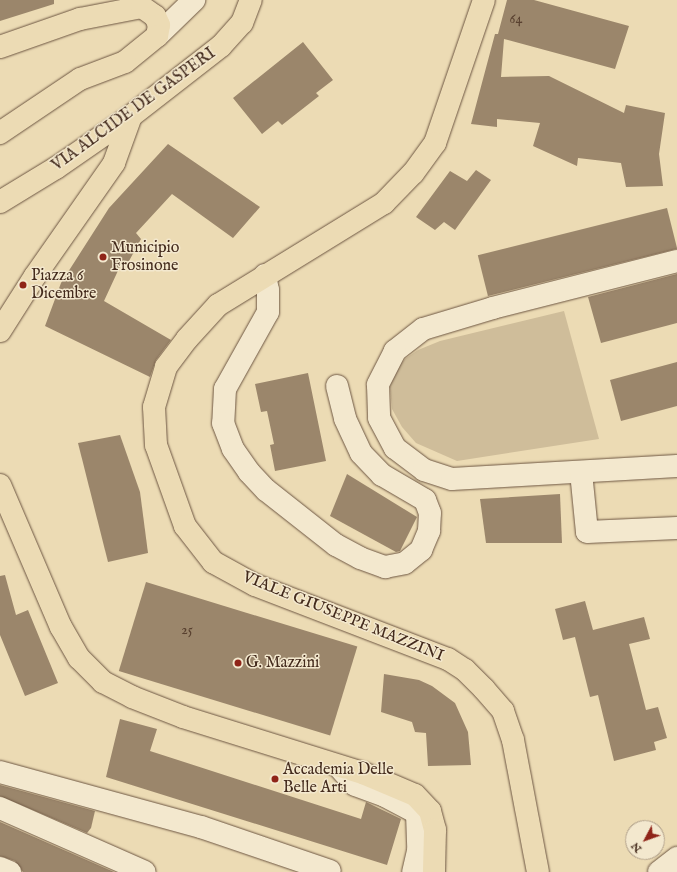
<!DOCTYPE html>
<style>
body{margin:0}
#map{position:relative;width:677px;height:872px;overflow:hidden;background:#ecdbb4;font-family:"IM FELL English",serif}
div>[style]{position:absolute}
.green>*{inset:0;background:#cfbd9a}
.building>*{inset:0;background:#9b866b;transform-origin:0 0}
.roads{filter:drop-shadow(0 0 1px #6d5642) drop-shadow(0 0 1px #6d5642)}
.minor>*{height:22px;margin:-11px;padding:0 11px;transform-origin:11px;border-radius:11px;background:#f3e8ce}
.major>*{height:22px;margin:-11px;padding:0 11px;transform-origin:11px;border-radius:11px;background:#ecdbb4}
.dots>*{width:11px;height:11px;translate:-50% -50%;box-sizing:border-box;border:2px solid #f3e8ce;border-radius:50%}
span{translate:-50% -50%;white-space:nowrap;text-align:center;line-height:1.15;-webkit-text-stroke:3px #f3e8ce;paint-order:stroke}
.number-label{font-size:14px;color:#594130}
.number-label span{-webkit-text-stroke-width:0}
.street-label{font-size:16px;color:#432a1c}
.poi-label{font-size:16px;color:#432a1c}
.left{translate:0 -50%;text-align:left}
.north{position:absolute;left:625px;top:820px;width:40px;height:40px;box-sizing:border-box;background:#f3e8ce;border:1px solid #ad9c87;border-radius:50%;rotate:229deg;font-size:11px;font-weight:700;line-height:16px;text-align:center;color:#432a1c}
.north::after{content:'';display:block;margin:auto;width:14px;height:18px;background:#8f2418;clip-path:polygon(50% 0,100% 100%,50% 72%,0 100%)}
</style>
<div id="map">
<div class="green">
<i style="clip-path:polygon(564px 311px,599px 439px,457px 461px,416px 443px,402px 427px,392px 409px,390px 387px,393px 371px,405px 359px,418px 350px,440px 341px)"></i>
</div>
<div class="building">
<i style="clip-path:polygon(0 0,54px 0,54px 4px,0 21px)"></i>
<i style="clip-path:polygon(507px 0,534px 0,629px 26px,615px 69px,504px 39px,501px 77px,549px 76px,624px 113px,626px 105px,665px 113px,659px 154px,663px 186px,626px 187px,621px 163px,578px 158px,577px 166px,533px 146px,540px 123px,497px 119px,497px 127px,471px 124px,495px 34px,498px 34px)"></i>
<i style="clip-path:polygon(303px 42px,333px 80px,316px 93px,319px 96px,282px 125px,278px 121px,262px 134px,233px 98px)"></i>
<i style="clip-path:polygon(168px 144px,260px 207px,233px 238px,172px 194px,136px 233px,141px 239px,129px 261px,122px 262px,104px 301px,171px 340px,156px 360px,150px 377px,45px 326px,61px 283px,109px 208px)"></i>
<i style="clip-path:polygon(476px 170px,491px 180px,455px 230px,444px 222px,435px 230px,416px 217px,450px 171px,467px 181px)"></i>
<i style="left:667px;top:208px;width:42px;height:195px;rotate:76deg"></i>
<i style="clip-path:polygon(677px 274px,677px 323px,601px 343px,588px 297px)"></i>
<i style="clip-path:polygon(677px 362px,677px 406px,621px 421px,610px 380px)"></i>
<i style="clip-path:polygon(308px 373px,326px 461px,275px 471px,270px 445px,274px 444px,267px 411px,261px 412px,255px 384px)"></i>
<i style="clip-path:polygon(120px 435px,140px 492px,148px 553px,108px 562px,78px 443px)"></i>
<i style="clip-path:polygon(347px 474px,417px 517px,400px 551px,396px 552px,330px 516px)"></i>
<i style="clip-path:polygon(560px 494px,562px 543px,486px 543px,480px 499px)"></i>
<i style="clip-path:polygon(5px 575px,16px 615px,28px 610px,58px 683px,25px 696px,0 635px,0 576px)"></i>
<i style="left:146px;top:582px;width:221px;height:93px;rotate:17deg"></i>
<i style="clip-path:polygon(585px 601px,593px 630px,644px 617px,650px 639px,629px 644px,646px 710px,658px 707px,667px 738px,654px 742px,656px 750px,614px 761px,598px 695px,590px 697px,575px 637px,563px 640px,555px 609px)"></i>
<i style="clip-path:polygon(384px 674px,419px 680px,432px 686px,455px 703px,468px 732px,471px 765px,428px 766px,426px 733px,415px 732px,412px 722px,381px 712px)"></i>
<i style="clip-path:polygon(120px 719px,157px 729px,150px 751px,361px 819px,366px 802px,401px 819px,387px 865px,106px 777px)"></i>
<i style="clip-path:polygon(0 785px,95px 811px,91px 828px,87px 833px,0 796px)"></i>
<i style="clip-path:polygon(0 822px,114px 872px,23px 872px,15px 861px,0 856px)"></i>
</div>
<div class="roads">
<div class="minor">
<i style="left:157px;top:36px;width:52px;rotate:-44.2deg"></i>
<i style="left:677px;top:261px;width:190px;rotate:165.7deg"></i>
<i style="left:493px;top:308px;width:73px;rotate:163.3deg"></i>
<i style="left:423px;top:329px;width:36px;rotate:142deg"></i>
<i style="left:395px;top:351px;width:38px;rotate:117deg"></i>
<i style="left:378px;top:385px;width:33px;rotate:88deg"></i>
<i style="left:379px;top:418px;width:34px;rotate:62deg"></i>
<i style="left:395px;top:448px;width:36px;rotate:37deg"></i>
<i style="left:424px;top:470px;width:29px;rotate:18deg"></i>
<i style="left:452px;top:479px;width:225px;rotate:-3.3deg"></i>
<i style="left:265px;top:275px;width:15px;rotate:79deg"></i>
<i style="left:268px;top:290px;width:22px;rotate:90deg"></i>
<i style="left:268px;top:312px;width:88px;rotate:119.2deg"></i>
<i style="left:225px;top:389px;width:34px;rotate:93deg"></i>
<i style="left:223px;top:423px;width:28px;rotate:69deg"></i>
<i style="left:233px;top:449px;width:28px;rotate:55deg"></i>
<i style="left:249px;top:472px;width:25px;rotate:47deg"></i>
<i style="left:266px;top:490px;width:89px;rotate:38.2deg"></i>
<i style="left:336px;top:545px;width:27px;rotate:28deg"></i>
<i style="left:360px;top:558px;width:27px;rotate:20deg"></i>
<i style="left:385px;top:567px;width:20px;rotate:-11deg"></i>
<i style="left:405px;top:563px;width:21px;rotate:-39deg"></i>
<i style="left:421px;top:550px;width:21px;rotate:-67deg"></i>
<i style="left:429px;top:531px;width:18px;rotate:-87deg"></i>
<i style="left:430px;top:513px;width:14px;rotate:-111deg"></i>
<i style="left:425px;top:500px;width:50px;rotate:-149.8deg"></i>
<i style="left:382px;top:475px;width:30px;rotate:-134deg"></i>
<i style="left:361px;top:453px;width:38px;rotate:-115deg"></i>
<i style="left:345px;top:418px;width:33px;rotate:-104deg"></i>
<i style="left:581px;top:472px;width:60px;rotate:84.3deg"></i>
<i style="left:587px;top:532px;width:90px;rotate:-2.5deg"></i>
<i style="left:338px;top:766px;width:25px;rotate:48deg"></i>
<i style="left:355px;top:785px;width:32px;rotate:20deg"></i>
<i style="left:385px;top:796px;width:36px;rotate:28deg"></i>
<i style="left:417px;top:813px;width:38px;rotate:88deg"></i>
<i style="left:418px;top:851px;width:22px;rotate:103deg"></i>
<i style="left:0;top:772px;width:208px;rotate:15.3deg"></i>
<i style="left:201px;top:827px;width:136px;rotate:18.8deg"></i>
<i style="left:0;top:808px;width:158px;rotate:23.8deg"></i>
<i style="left:0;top:868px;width:11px;rotate:22deg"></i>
<i style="left:659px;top:872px;width:23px;rotate:-38deg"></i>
</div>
<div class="major">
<i style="left:484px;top:0;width:151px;rotate:108.9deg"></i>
<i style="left:435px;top:143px;width:37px;rotate:126deg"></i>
<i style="left:413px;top:173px;width:42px;rotate:134deg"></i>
<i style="left:384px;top:203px;width:195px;rotate:148.4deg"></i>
<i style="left:218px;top:305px;width:46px;rotate:132.4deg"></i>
<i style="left:187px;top:339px;width:35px;rotate:127deg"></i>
<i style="left:166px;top:367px;width:42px;rotate:106.7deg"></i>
<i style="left:154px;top:407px;width:38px;rotate:87deg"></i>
<i style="left:156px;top:445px;width:86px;rotate:70.3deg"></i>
<i style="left:185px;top:526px;width:46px;rotate:52.1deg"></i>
<i style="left:213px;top:562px;width:48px;rotate:28.7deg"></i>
<i style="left:255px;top:585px;width:207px;rotate:21deg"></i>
<i style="left:448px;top:659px;width:20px;rotate:33deg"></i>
<i style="left:465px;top:670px;width:27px;rotate:45deg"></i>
<i style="left:484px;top:689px;width:29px;rotate:49deg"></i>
<i style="left:503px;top:711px;width:31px;rotate:71deg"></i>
<i style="left:513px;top:740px;width:134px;rotate:79.3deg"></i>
<i style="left:0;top:47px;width:85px;rotate:-19.3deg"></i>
<i style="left:80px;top:19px;width:63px;rotate:-11deg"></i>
<i style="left:142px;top:7px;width:16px;rotate:35deg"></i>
<i style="left:155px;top:16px;width:10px;rotate:66deg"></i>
<i style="left:159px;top:25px;width:11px;rotate:100deg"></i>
<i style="left:157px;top:36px;width:41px;rotate:140.9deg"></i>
<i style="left:125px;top:62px;width:48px;rotate:159.3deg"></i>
<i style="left:80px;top:79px;width:97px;rotate:146deg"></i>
<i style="left:0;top:202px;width:66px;rotate:-31.3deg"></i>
<i style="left:56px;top:168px;width:91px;rotate:-34.7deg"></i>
<i style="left:131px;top:116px;width:114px;rotate:-37.9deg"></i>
<i style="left:221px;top:46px;width:31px;rotate:-48deg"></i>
<i style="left:242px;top:23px;width:25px;rotate:-69deg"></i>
<i style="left:0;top:331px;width:65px;rotate:-57.5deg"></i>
<i style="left:35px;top:276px;width:138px;rotate:-55deg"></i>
<i style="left:114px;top:163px;width:50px;rotate:-70.1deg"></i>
<i style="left:0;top:485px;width:155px;rotate:66.8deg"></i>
<i style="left:61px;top:627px;width:36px;rotate:60deg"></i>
<i style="left:79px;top:658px;width:34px;rotate:45deg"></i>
<i style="left:103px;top:682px;width:33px;rotate:27deg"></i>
<i style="left:132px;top:697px;width:55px;rotate:21.4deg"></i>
<i style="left:183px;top:717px;width:189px;rotate:17.3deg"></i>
<i style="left:363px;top:773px;width:56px;rotate:22.9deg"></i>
<i style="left:415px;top:795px;width:22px;rotate:47deg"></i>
<i style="left:430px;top:811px;width:20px;rotate:75deg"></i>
<i style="left:435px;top:830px;width:42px;rotate:91.4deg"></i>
</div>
</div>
<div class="dots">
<i style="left:103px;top:257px;background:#8f2418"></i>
<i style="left:23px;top:285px;background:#8f2418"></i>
<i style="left:238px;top:663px;background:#8f2418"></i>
<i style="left:275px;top:779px;background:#8f2418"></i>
</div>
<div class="number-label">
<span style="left:516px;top:19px">64</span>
<span style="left:187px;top:630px">25</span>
</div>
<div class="street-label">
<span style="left:134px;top:110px;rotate:-36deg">VIA ALCIDE DE GASPERI</span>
<span style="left:343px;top:617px;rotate:22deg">VIALE GIUSEPPE MAZZINI</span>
</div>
<div class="poi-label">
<span class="left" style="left:111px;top:257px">Municipio<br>Frosinone</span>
<span class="left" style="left:31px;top:285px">Piazza 6<br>Dicembre</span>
<span class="left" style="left:246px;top:663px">G. Mazzini</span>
<span class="left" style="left:283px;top:779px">Accademia Delle<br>Belle Arti</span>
</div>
<div class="north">N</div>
</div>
